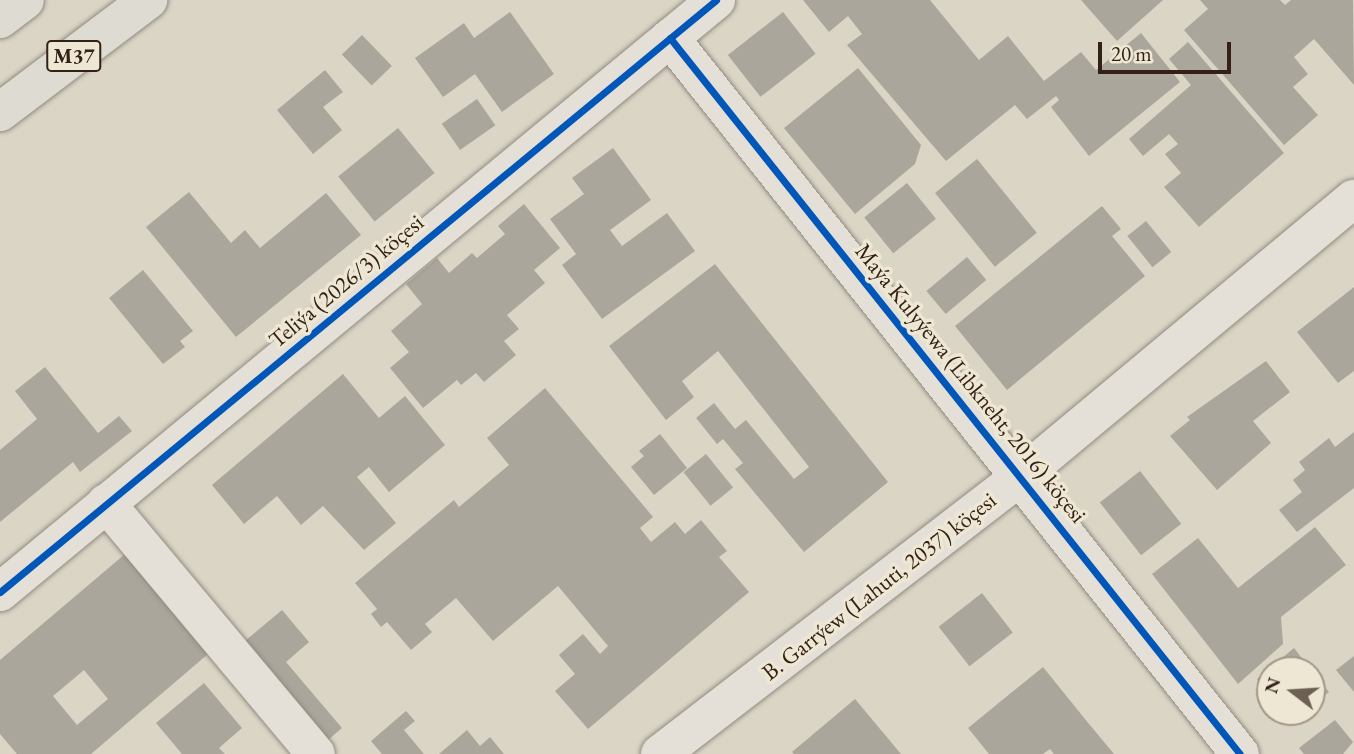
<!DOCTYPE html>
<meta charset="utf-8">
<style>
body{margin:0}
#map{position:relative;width:1354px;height:754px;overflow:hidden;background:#dbd5c5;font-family:"EB Garamond",serif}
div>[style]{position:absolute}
.building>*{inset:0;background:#aba69b;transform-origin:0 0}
.roads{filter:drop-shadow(0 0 2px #918b81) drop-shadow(0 0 2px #918b81)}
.minor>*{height:38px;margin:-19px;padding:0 19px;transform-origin:19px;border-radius:19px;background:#e4e0d8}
.highway>*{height:38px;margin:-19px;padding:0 19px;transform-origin:19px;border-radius:19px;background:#dedbd2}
.cycleway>*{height:7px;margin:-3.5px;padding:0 3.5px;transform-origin:3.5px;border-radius:3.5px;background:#0057b8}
span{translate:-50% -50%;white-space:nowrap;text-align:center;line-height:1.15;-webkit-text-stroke:7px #ede7d3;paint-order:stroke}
.shield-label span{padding:2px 5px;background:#ede7d3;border:2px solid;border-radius:5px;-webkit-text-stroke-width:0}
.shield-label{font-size:21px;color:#332017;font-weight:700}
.street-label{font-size:23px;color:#332017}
.north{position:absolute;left:1256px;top:656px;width:70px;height:70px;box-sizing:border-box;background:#ede7d3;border:2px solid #a39788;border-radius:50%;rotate:287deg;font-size:19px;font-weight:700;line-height:28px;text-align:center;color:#332017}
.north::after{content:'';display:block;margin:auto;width:24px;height:32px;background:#6e5f54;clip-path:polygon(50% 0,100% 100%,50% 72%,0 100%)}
.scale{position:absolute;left:1098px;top:42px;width:133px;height:32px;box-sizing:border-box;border:4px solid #332017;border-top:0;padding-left:9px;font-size:21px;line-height:24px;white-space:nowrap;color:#332017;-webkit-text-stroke:5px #ede7d3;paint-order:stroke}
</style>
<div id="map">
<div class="building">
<i style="clip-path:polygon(803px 0,930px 0,979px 60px,1008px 36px,1044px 81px,1081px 52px,1096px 70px,1141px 33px,1180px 82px,1089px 156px,1051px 107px,1059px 100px,1056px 96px,1027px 119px,1015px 105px,946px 161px,847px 45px,862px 34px,848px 16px,829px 32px)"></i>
<i style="clip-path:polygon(1081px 0,1163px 0,1117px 41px)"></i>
<i style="clip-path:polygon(1200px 0,1280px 0,1285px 5px,1291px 0,1353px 0,1354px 85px,1314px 39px,1294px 57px,1308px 74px,1293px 87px,1318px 115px,1284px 145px,1184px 30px,1208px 9px)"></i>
<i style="clip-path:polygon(510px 12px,554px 74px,502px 112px,475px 74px,443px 97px,415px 58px,464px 23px,474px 38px)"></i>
<i style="left:783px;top:12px;width:53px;height:70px;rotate:52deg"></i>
<i style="left:362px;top:35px;width:43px;height:28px;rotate:46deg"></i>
<i style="clip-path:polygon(1188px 42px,1284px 153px,1199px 227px,1164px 187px,1181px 173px,1165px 154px,1178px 144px,1169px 134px,1143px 156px,1129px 139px,1191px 85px,1169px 59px)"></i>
<i style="clip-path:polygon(858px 68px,921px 145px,915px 164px,855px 214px,784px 128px)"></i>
<i style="clip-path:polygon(325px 70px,343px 92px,323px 107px,342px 130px,313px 154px,277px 110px)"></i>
<i style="left:477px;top:99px;width:32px;height:43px;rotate:55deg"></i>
<i style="left:398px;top:128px;width:58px;height:77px;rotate:51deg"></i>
<i style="clip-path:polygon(613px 148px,651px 200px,610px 230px,622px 246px,667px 213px,695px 251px,602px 319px,562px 265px,576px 254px,550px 219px,584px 194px,572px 178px)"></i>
<i style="left:977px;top:159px;width:95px;height:54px;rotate:51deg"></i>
<i style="left:907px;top:183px;width:46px;height:55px;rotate:51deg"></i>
<i style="clip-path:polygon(189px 192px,231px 243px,245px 230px,260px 248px,326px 193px,361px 235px,236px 337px,146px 227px)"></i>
<i style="clip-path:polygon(524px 204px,560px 248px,534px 270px,545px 283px,507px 315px,519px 329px,504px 341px,516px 355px,484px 382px,476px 373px,461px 385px,457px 380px,423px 408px,390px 368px,409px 352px,391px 331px,422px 304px,406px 284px,437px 258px,449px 273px,472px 253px,477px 258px,505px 234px,498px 226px)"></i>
<i style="clip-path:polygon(1102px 206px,1121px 229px,1112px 236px,1145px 276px,1007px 390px,955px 326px)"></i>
<i style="left:1146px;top:221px;width:40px;height:24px;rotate:51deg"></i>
<i style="left:967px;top:257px;width:30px;height:53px;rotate:50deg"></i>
<i style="clip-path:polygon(715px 264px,888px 482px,804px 552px,735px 469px,743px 463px,723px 439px,717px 444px,696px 418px,714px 403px,735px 429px,746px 420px,794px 479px,809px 467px,718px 351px,682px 381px,694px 397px,666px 420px,609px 346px)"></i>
<i style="clip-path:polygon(143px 270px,193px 331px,180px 341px,185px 347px,163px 364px,109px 298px)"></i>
<i style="clip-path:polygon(1354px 287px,1354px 371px,1338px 383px,1297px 332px)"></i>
<i style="clip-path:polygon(1266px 361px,1290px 392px,1253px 421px,1271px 443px,1217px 490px,1170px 436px,1190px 420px,1187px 417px)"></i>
<i style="clip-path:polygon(45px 367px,98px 433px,119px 416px,132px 431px,80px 472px,73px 462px,0 522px,0 450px,37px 419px,15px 391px)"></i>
<i style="clip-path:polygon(343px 374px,379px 418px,405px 396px,445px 445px,389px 492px,369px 467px,357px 477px,396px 523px,364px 550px,323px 506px,301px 525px,277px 496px,244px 524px,212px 485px)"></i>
<i style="clip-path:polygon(545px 388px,653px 517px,640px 528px,651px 542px,675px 522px,685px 534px,701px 520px,727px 551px,719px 557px,749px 592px,588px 729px,555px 691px,575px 674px,559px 655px,583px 634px,600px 654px,608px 646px,558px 586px,493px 641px,456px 598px,425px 624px,432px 632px,411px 650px,387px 622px,381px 627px,371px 614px,377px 609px,355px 583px,454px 500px,459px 507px,509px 465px,487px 438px)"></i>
<i style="clip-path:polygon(1354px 432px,1354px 488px,1297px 532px,1279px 510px,1302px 492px,1293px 480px,1305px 470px,1299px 462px,1329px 438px,1335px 447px)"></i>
<i style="clip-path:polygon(660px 434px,687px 468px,654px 495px,631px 467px,644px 456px,639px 451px)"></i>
<i style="left:706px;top:454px;width:43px;height:29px;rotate:51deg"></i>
<i style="left:1140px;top:471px;width:67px;height:51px;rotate:52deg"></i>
<i style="clip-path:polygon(1315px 527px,1346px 565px,1281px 617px,1283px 644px,1238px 684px,1152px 574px,1198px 538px,1238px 588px)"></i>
<i style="clip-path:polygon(evenodd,125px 554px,208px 654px,91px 754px,17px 754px,0 734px,0 660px,125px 554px,84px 670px,108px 699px,77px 725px,53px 696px,84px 670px)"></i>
<i style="left:982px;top:593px;width:50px;height:55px;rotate:52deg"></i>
<i style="clip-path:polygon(282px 610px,309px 642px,286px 662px,342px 728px,322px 745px,239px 646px)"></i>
<i style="clip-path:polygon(1294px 648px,1311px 670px,1270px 670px,1270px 696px,1257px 679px)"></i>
<i style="clip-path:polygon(1354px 656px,1354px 692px,1336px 670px)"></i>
<i style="clip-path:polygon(1043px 667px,1085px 719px,1114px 754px,1054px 754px,1050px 749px,1043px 754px,989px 754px,968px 728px)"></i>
<i style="clip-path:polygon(1312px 671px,1329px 692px,1312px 705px)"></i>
<i style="clip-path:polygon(204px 683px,242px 728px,219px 748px,225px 754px,182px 754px,156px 723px)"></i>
<i style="clip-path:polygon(855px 699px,901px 754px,794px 754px,792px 752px)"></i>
<i style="clip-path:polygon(406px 711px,415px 721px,404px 730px,424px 754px,382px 754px,371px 741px)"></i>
<i style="clip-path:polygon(1335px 720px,1353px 742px,1343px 754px,1304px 754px,1299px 748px)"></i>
<i style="clip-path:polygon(467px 730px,480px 746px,490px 737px,504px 754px,439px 754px)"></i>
</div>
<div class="roads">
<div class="minor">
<i style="left:670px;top:38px;width:915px;rotate:51.48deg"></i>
<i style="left:106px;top:503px;width:327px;rotate:50.1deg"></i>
<i style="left:0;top:592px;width:929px;rotate:-39.58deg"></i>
<i style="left:660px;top:754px;width:456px;rotate:-37.6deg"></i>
<i style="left:1021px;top:476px;width:433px;rotate:-39.8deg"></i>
</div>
<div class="highway">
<i style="left:0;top:19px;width:31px;rotate:-37deg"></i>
<i style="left:0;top:112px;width:186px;rotate:-37.1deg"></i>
</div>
</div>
<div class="cycleway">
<i style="left:670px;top:38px;width:915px;rotate:51.48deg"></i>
<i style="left:0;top:592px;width:929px;rotate:-39.58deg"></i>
</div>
<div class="shield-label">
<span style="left:74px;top:56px">M37</span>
</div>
<div class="street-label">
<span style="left:346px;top:281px;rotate:-40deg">Teliýa (2026/3) köçesi</span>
<span style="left:971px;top:383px;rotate:51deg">Maýa Kulyýewa (Libkneht, 2016) köçesi</span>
<span style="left:879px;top:586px;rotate:-38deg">B. Garrýew (Lahuti, 2037) köçesi</span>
</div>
<div class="north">N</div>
<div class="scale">20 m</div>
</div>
